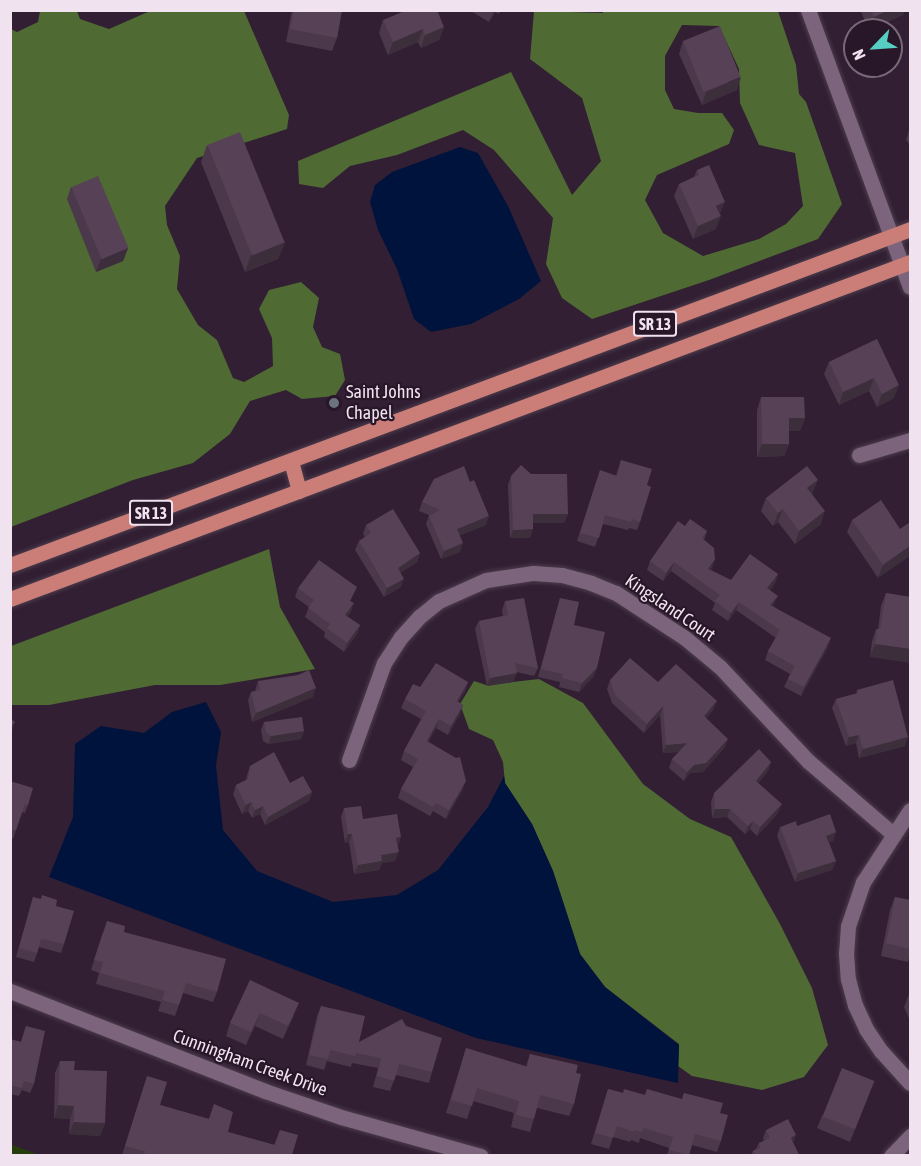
<!DOCTYPE html>
<style>
body{margin:0}
#map{position:relative;width:921px;height:1166px;overflow:hidden;background:#321f33;font-family:"Asap Condensed",sans-serif}
div>[style]{position:absolute}
.green>*{inset:0;background:#263d0a}
.forest>*{inset:0;background:#4f6a33}
.water>*{inset:0;background:#00133d}
.roads{filter:drop-shadow(0 0 2px #4d3d4d) drop-shadow(0 0 2px #4d3d4d)}
.minor>*{height:15px;margin:-7.5px;padding:0 7.5px;transform-origin:7.5px;border-radius:7.5px;background:#7c657c}
.major>*{height:15px;margin:-7.5px;padding:0 7.5px;transform-origin:7.5px;border-radius:7.5px;background:#cb7e78}
.wall>*{inset:0;background:#4b384a}
.shaded-wall>*{inset:0;background:#3d2e3c}
.building>*{inset:0;background:#574156;transform-origin:0 0}
.dots>*{width:16px;height:16px;translate:-50% -50%;box-sizing:border-box;border:3px solid #281629;border-radius:50%}
span{translate:-50% -50%;white-space:nowrap;text-align:center;line-height:1.15;-webkit-text-stroke:4.5px #281629;paint-order:stroke}
.shield-label span{padding:2px 4px;background:#281629;border:2px solid;border-radius:4px;-webkit-text-stroke-width:0}
.shield-label{font-size:16px;color:#f0e3ef;font-weight:700}
.poi-label{font-size:18px;color:#f0e3ef}
.left{translate:0 -50%;text-align:left}
.street-label{font-size:18px;color:#f0e3ef}
.frame{position:absolute;inset:0;border:12px solid #f0e3ef;pointer-events:none}
.north{position:absolute;left:843px;top:18px;width:60px;height:60px;box-sizing:border-box;background:#281629;border:2px solid #786878;border-radius:50%;rotate:245deg;font-size:16px;font-weight:700;line-height:24px;text-align:center;color:#f0e3ef}
.north::after{content:'';display:block;margin:auto;width:21px;height:27px;background:#56cec3;clip-path:polygon(50% 0,100% 100%,50% 72%,0 100%)}
</style>
<div id="map">
<div class="green">
<i style="clip-path:polygon(10px 1144px,23px 1149px,40px 1155px,11px 1155px)"></i>
</div>
<div class="forest">
<i style="clip-path:polygon(evenodd,603px 10px,778px 11px,796px 65px,799px 94px,806px 102px,842px 204px,818px 239px,709px 280px,592px 319px,562px 298px,546px 264px,553px 218px,494px 150px,463px 130px,397px 155px,350px 166px,323px 188px,299px 184px,298px 161px,511px 72px,572px 195px,601px 161px,582px 98px,530px 59px,534px 11px,603px 13px,603px 10px,682px 25px,719px 26px,739px 69px,740px 103px,759px 145px,795px 153px,803px 206px,786px 224px,759px 239px,703px 256px,663px 233px,645px 200px,657px 175px,729px 144px,734px 130px,722px 113px,698px 113px,674px 109px,665px 90px,665px 56px,682px 25px)"></i>
<i style="clip-path:polygon(40px 11px,77px 11px,80px 19px,109px 29px,150px 11px,244px 11px,289px 115px,287px 129px,197px 158px,165px 206px,167px 225px,180px 256px,177px 289px,198px 325px,217px 340px,233px 378px,244px 382px,273px 366px,272px 338px,259px 309px,269px 290px,301px 282px,319px 298px,313px 327px,322px 347px,340px 354px,345px 380px,335px 396px,302px 399px,286px 390px,250px 401px,230px 434px,193px 463px,133px 480px,11px 527px,11px 29px,17px 32px,38px 22px)"></i>
<i style="clip-path:polygon(269px 549px,280px 607px,315px 669px,220px 685px,155px 685px,49px 705px,11px 705px,11px 646px)"></i>
<i style="clip-path:polygon(539px 679px,583px 703px,643px 784px,690px 819px,731px 837px,780px 924px,812px 988px,828px 1045px,804px 1077px,762px 1090px,692px 1076px,678px 1066px,679px 1044px,605px 987px,580px 954px,553px 871px,532px 824px,505px 783px,503px 762px,493px 740px,469px 729px,460px 704px,474px 681px,486px 685px)"></i>
</div>
<div class="water">
<i style="clip-path:polygon(460px 147px,478px 153px,508px 206px,541px 281px,519px 299px,471px 324px,431px 332px,414px 319px,397px 269px,378px 230px,370px 202px,375px 185px,392px 172px)"></i>
<i style="clip-path:polygon(206px 702px,221px 732px,216px 766px,223px 830px,257px 871px,333px 902px,397px 895px,438px 870px,488px 807px,504px 776px,505px 783px,532px 824px,553px 871px,580px 954px,605px 987px,679px 1045px,678px 1083px,476px 1038px,49px 877px,73px 817px,75px 744px,101px 726px,144px 733px,172px 712px)"></i>
</div>
<div class="roads">
<div class="minor">
<i style="left:808px;top:10px;width:295px;rotate:69.8deg"></i>
<i style="left:859px;top:455px;width:53px;rotate:-16.4deg"></i>
<i style="left:349px;top:760px;width:103px;rotate:-70.2deg"></i>
<i style="left:384px;top:663px;width:31px;rotate:-57deg"></i>
<i style="left:401px;top:637px;width:27px;rotate:-48deg"></i>
<i style="left:419px;top:617px;width:26px;rotate:-39deg"></i>
<i style="left:439px;top:601px;width:51px;rotate:-24.1deg"></i>
<i style="left:486px;top:580px;width:48px;rotate:-8.5deg"></i>
<i style="left:533px;top:573px;width:29px;rotate:4deg"></i>
<i style="left:562px;top:575px;width:30px;rotate:15deg"></i>
<i style="left:591px;top:583px;width:27px;rotate:22deg"></i>
<i style="left:616px;top:593px;width:82px;rotate:33.1deg"></i>
<i style="left:685px;top:638px;width:45px;rotate:39.6deg"></i>
<i style="left:720px;top:667px;width:129px;rotate:46.9deg"></i>
<i style="left:808px;top:761px;width:113px;rotate:40.7deg"></i>
<i style="left:910px;top:810px;width:86px;rotate:123.1deg"></i>
<i style="left:863px;top:882px;width:46px;rotate:108.8deg"></i>
<i style="left:848px;top:926px;width:27px;rotate:94deg"></i>
<i style="left:846px;top:953px;width:26px;rotate:86deg"></i>
<i style="left:848px;top:979px;width:27px;rotate:75deg"></i>
<i style="left:855px;top:1005px;width:26px;rotate:65deg"></i>
<i style="left:866px;top:1029px;width:27px;rotate:56deg"></i>
<i style="left:881px;top:1051px;width:43px;rotate:47.8deg"></i>
<i style="left:10px;top:991px;width:274px;rotate:21.4deg"></i>
<i style="left:265px;top:1091px;width:80px;rotate:18.9deg"></i>
<i style="left:341px;top:1117px;width:145px;rotate:15.6deg"></i>
<i style="left:891px;top:1156px;width:28px;rotate:-46deg"></i>
</div>
<div class="major">
<i style="left:291px;top:461px;width:31px;rotate:75deg"></i>
<i style="left:10px;top:565px;width:961px;rotate:-20.47deg"></i>
<i style="left:10px;top:599px;width:961px;rotate:-20.53deg"></i>
</div>
</div>
<div class="wall">
<i style="clip-path:polygon(292px 10px,342px 10px,337px 38px,332px 51px,286px 42px)"></i>
<i style="clip-path:polygon(469px 10px,501px 10px,499px 14px,495px 12px,489px 22px)"></i>
<i style="clip-path:polygon(862px 10px,905px 10px,903px 15px,869px 30px,861px 12px)"></i>
<i style="clip-path:polygon(383px 20px,444px 27px,439px 40px,421px 48px,418px 42px,388px 55px,379px 33px)"></i>
<i style="clip-path:polygon(683px 41px,737px 90px,702px 105px,679px 54px)"></i>
<i style="clip-path:polygon(910px 127px,910px 145px,906px 140px)"></i>
<i style="clip-path:polygon(207px 145px,285px 242px,278px 259px,245px 272px,201px 162px)"></i>
<i style="clip-path:polygon(697px 170px,720px 215px,716px 229px,693px 239px,674px 196px,679px 184px,694px 177px)"></i>
<i style="clip-path:polygon(71px 187px,128px 248px,123px 261px,96px 272px,67px 199px)"></i>
<i style="clip-path:polygon(877px 339px,894px 398px,877px 407px,869px 391px,839px 405px,824px 374px,829px 362px)"></i>
<i style="clip-path:polygon(761px 397px,805px 418px,800px 431px,789px 431px,789px 444px,784px 456px,757px 457px,757px 410px)"></i>
<i style="clip-path:polygon(621px 460px,647px 485px,640px 522px,637px 530px,629px 528px,628px 530px,603px 524px,595px 547px,577px 541px,597px 479px,616px 475px)"></i>
<i style="clip-path:polygon(511px 476px,568px 514px,564px 523px,533px 523px,530px 538px,510px 538px,508px 485px)"></i>
<i style="clip-path:polygon(813px 492px,812px 493px,821px 524px,795px 544px,778px 522px,773px 526px,761px 511px,766px 498px)"></i>
<i style="clip-path:polygon(422px 502px,486px 525px,460px 535px,460px 552px,441px 559px,426px 524px,429px 515px,419px 511px)"></i>
<i style="clip-path:polygon(852px 520px,900px 529px,878px 578px,847px 532px)"></i>
<i style="clip-path:polygon(366px 525px,420px 553px,417px 562px,400px 573px,401px 587px,384px 597px,355px 550px,359px 541px,365px 537px,363px 534px)"></i>
<i style="clip-path:polygon(707px 531px,704px 540px,715px 559px,711px 570px,731px 580px,778px 574px,775px 583px,770px 590px,774px 604px,773px 606px,828px 647px,801px 696px,784px 687px,790px 674px,765px 660px,768px 651px,776px 638px,736px 610px,728px 621px,712px 610px,715px 603px,671px 571px,663px 581px,647px 570px,650px 561px)"></i>
<i style="clip-path:polygon(298px 588px,351px 601px,351px 612px,347px 616px,360px 625px,357px 634px,344px 652px,324px 637px,325px 632px,305px 617px,309px 607px,295px 597px)"></i>
<i style="clip-path:polygon(886px 593px,910px 597px,870px 657px,872px 641px,876px 629px,878px 629px,881px 606px)"></i>
<i style="clip-path:polygon(560px 598px,574px 625px,594px 676px,579px 692px,559px 687px,560px 682px,538px 677px)"></i>
<i style="clip-path:polygon(505px 601px,538px 668px,534px 676px,516px 672px,513px 682px,487px 686px,475px 629px,479px 621px,503px 616px,502px 610px)"></i>
<i style="clip-path:polygon(610px 680px,658px 682px,713px 710px,706px 718px,725px 747px,703px 772px,690px 773px,684px 781px,669px 768px,672px 759px,679px 752px,663px 753px,660px 715px,644px 733px,612px 703px,607px 689px)"></i>
<i style="clip-path:polygon(258px 681px,313px 697px,252px 722px,248px 700px,251px 692px,255px 691px)"></i>
<i style="clip-path:polygon(468px 682px,465px 691px,458px 702px,463px 705px,460px 714px,448px 735px,436px 728px,428px 742px,463px 789px,446px 819px,433px 811px,430px 816px,398px 798px,401px 789px,413px 767px,401px 760px,404px 751px,421px 719px,401px 708px,405px 699px,420px 687px)"></i>
<i style="clip-path:polygon(857px 690px,905px 746px,859px 758px,856px 743px,846px 746px,832px 708px,836px 699px,856px 694px)"></i>
<i style="clip-path:polygon(264px 722px,304px 731px,301px 739px,268px 744px,263px 741px,261px 730px)"></i>
<i style="clip-path:polygon(771px 762px,768px 771px,758px 783px,778px 813px,757px 836px,750px 829px,745px 834px,727px 817px,712px 818px,711px 802px,714px 793px)"></i>
<i style="clip-path:polygon(250px 766px,312px 792px,309px 801px,265px 825px,260px 814px,252px 818px,248px 811px,242px 814px,233px 794px,236px 785px,246px 780px,247px 775px)"></i>
<i style="clip-path:polygon(10px 781px,28px 805px,25px 813px,22px 812px,13px 839px,10px 838px)"></i>
<i style="clip-path:polygon(344px 808px,363px 819px,397px 846px,395px 861px,382px 863px,379px 870px,354px 874px,349px 842px,345px 843px,341px 817px)"></i>
<i style="clip-path:polygon(797px 826px,836px 832px,833px 841px,829px 842px,836px 861px,832px 870px,795px 882px,777px 836px,780px 827px)"></i>
<i style="clip-path:polygon(33px 897px,56px 906px,64px 944px,61px 953px,39px 947px,34px 962px,16px 957px)"></i>
<i style="clip-path:polygon(895px 897px,910px 900px,910px 954px,908px 962px,881px 956px,890px 910px)"></i>
<i style="clip-path:polygon(103px 932px,124px 932px,217px 992px,213px 1002px,183px 993px,175px 1016px,158px 1011px,161px 1002px,96px 984px,99px 973px,91px 970px)"></i>
<i style="clip-path:polygon(250px 980px,294px 1015px,283px 1039px,255px 1026px,246px 1045px,226px 1036px,230px 1023px)"></i>
<i style="clip-path:polygon(909px 994px,910px 994px,910px 1021px,904px 1007px)"></i>
<i style="clip-path:polygon(321px 1006px,359px 1042px,432px 1072px,429px 1083px,396px 1075px,390px 1091px,373px 1087px,378px 1068px,352px 1063px,351px 1067px,327px 1061px,324px 1070px,306px 1065px,317px 1016px)"></i>
<i style="clip-path:polygon(26px 1026px,34px 1084px,30px 1093px,22px 1090px,19px 1096px,10px 1094px,10px 1039px,21px 1042px)"></i>
<i style="clip-path:polygon(466px 1048px,526px 1066px,530px 1054px,576px 1073px,574px 1104px,569px 1116px,537px 1108px,530px 1132px,511px 1127px,514px 1113px,473px 1101px,467px 1119px,446px 1113px)"></i>
<i style="clip-path:polygon(60px 1061px,74px 1070px,105px 1123px,100px 1136px,69px 1134px,70px 1119px,54px 1118px,55px 1073px)"></i>
<i style="clip-path:polygon(144px 1086px,160px 1105px,209px 1119px,214px 1104px,228px 1132px,274px 1145px,280px 1130px,292px 1155px,122px 1155px)"></i>
<i style="clip-path:polygon(608px 1089px,623px 1093px,682px 1099px,684px 1093px,720px 1113px,721px 1141px,717px 1152px,692px 1145px,689px 1155px,667px 1155px,669px 1148px,640px 1138px,639px 1143px,631px 1140px,630px 1142px,613px 1137px,609px 1149px,591px 1144px)"></i>
<i style="clip-path:polygon(869px 1094px,850px 1142px,817px 1128px,822px 1116px)"></i>
<i style="clip-path:polygon(766px 1130px,793px 1143px,799px 1155px,751px 1155px,753px 1151px,756px 1149px,759px 1143px,764px 1141px,763px 1138px)"></i>
</div>
<div class="shaded-wall">
<i style="clip-path:polygon(494px 10px,495px 10px,489px 22px)"></i>
<i style="clip-path:polygon(889px 10px,905px 10px,903px 15px,869px 30px,874px 17px)"></i>
<i style="clip-path:polygon(444px 27px,439px 40px,421px 48px,425px 35px)"></i>
<i style="clip-path:polygon(423px 29px,418px 42px,388px 55px,393px 42px)"></i>
<i style="clip-path:polygon(741px 77px,737px 90px,702px 105px,706px 92px)"></i>
<i style="clip-path:polygon(725px 202px,720px 214px,716px 206px)"></i>
<i style="clip-path:polygon(721px 216px,716px 229px,693px 239px,698px 226px)"></i>
<i style="clip-path:polygon(285px 242px,278px 259px,245px 272px,251px 255px)"></i>
<i style="clip-path:polygon(128px 248px,123px 261px,96px 272px,101px 259px)"></i>
<i style="clip-path:polygon(874px 378px,869px 391px,839px 405px,843px 392px)"></i>
<i style="clip-path:polygon(899px 385px,894px 398px,877px 407px,882px 394px)"></i>
<i style="clip-path:polygon(789px 418px,805px 418px,800px 431px,784px 431px)"></i>
<i style="clip-path:polygon(762px 444px,789px 444px,784px 456px,757px 457px)"></i>
<i style="clip-path:polygon(818px 480px,813px 492px,802px 500px,807px 488px)"></i>
<i style="clip-path:polygon(783px 509px,778px 522px,773px 526px,778px 513px)"></i>
<i style="clip-path:polygon(825px 511px,821px 524px,795px 544px,799px 531px)"></i>
<i style="clip-path:polygon(533px 514px,568px 514px,564px 523px,530px 523px)"></i>
<i style="clip-path:polygon(489px 516px,486px 525px,454px 538px,457px 529px)"></i>
<i style="clip-path:polygon(533px 529px,530px 538px,510px 538px,513px 530px)"></i>
<i style="clip-path:polygon(463px 543px,460px 552px,441px 559px,444px 551px)"></i>
<i style="clip-path:polygon(910px 546px,910px 556px,878px 578px,883px 565px)"></i>
<i style="clip-path:polygon(420px 553px,417px 562px,394px 577px,398px 568px)"></i>
<i style="clip-path:polygon(715px 559px,712px 568px,705px 577px,708px 569px)"></i>
<i style="clip-path:polygon(674px 562px,671px 571px,663px 581px,666px 573px)"></i>
<i style="clip-path:polygon(778px 574px,775px 583px,764px 597px,767px 588px)"></i>
<i style="clip-path:polygon(404px 579px,401px 587px,384px 597px,387px 588px)"></i>
<i style="clip-path:polygon(778px 596px,774px 604px,767px 614px,770px 605px)"></i>
<i style="clip-path:polygon(739px 602px,736px 610px,728px 621px,731px 613px)"></i>
<i style="clip-path:polygon(354px 603px,351px 612px,342px 623px,345px 615px)"></i>
<i style="clip-path:polygon(360px 625px,357px 634px,344px 652px,347px 643px)"></i>
<i style="clip-path:polygon(831px 638px,828px 647px,801px 696px,804px 687px)"></i>
<i style="clip-path:polygon(875px 644px,910px 649px,910px 663px,870px 657px)"></i>
<i style="clip-path:polygon(597px 668px,594px 676px,579px 692px,582px 683px)"></i>
<i style="clip-path:polygon(517px 673px,513px 682px,487px 686px,490px 678px)"></i>
<i style="clip-path:polygon(468px 682px,465px 691px,454px 710px,457px 701px)"></i>
<i style="clip-path:polygon(316px 688px,313px 697px,252px 722px,256px 713px)"></i>
<i style="clip-path:polygon(717px 701px,713px 710px,700px 724px,704px 716px)"></i>
<i style="clip-path:polygon(463px 705px,460px 714px,448px 735px,451px 726px)"></i>
<i style="clip-path:polygon(663px 706px,660px 715px,644px 733px,647px 724px)"></i>
<i style="clip-path:polygon(439px 719px,436px 728px,424px 750px,427px 741px)"></i>
<i style="clip-path:polygon(15px 722px,12px 731px,10px 733px,10px 728px)"></i>
<i style="clip-path:polygon(304px 731px,301px 739px,268px 744px,271px 736px)"></i>
<i style="clip-path:polygon(859px 735px,856px 743px,846px 746px,849px 737px)"></i>
<i style="clip-path:polygon(908px 737px,905px 746px,859px 758px,863px 749px)"></i>
<i style="clip-path:polygon(728px 739px,725px 747px,703px 772px,690px 773px,684px 781px,687px 772px,694px 765px)"></i>
<i style="clip-path:polygon(687px 743px,684px 752px,663px 753px,666px 745px)"></i>
<i style="clip-path:polygon(771px 762px,768px 771px,753px 790px,756px 781px)"></i>
<i style="clip-path:polygon(466px 781px,463px 789px,446px 819px,449px 810px)"></i>
<i style="clip-path:polygon(312px 792px,309px 801px,265px 825px,268px 817px)"></i>
<i style="clip-path:polygon(251px 802px,248px 811px,242px 814px,246px 805px)"></i>
<i style="clip-path:polygon(782px 804px,778px 813px,757px 836px,760px 827px)"></i>
<i style="clip-path:polygon(263px 806px,260px 814px,252px 818px,255px 810px)"></i>
<i style="clip-path:polygon(715px 809px,730px 809px,727px 817px,712px 818px)"></i>
<i style="clip-path:polygon(753px 821px,750px 829px,745px 834px,748px 826px)"></i>
<i style="clip-path:polygon(836px 832px,833px 841px,823px 844px,826px 836px)"></i>
<i style="clip-path:polygon(348px 834px,352px 834px,349px 842px,345px 843px)"></i>
<i style="clip-path:polygon(401px 837px,398px 846px,396px 838px)"></i>
<i style="clip-path:polygon(399px 852px,395px 861px,382px 863px,379px 870px,354px 874px,358px 865px,381px 855px)"></i>
<i style="clip-path:polygon(836px 861px,832px 870px,795px 882px,798px 873px)"></i>
<i style="clip-path:polygon(299px 1003px,294px 1015px,283px 1039px,288px 1026px)"></i>
<i style="clip-path:polygon(260px 1013px,255px 1026px,246px 1045px,251px 1032px)"></i>
<i style="clip-path:polygon(58px 1105px,74px 1106px,70px 1119px,54px 1118px)"></i>
<i style="clip-path:polygon(74px 1122px,105px 1123px,100px 1136px,69px 1134px)"></i>
<i style="clip-path:polygon(796px 1135px,793px 1144px,791px 1138px)"></i>
</div>
<div class="building">
<i style="clip-path:polygon(294px 10px,342px 10px,337px 38px,290px 29px)"></i>
<i style="clip-path:polygon(407px 10px,437px 10px,444px 27px,425px 35px,423px 29px,393px 42px,383px 20px)"></i>
<i style="clip-path:polygon(871px 10px,889px 10px,874px 17px)"></i>
<i style="left:720px;top:26px;width:55px;height:40px;rotate:68deg"></i>
<i style="left:240px;top:132px;width:119px;height:35px;rotate:68deg"></i>
<i style="clip-path:polygon(709px 165px,725px 202px,716px 206px,721px 216px,698px 226px,679px 184px,699px 175px,697px 170px)"></i>
<i style="left:98px;top:176px;width:78px;height:29px;rotate:67deg"></i>
<i style="clip-path:polygon(877px 339px,899px 385px,882px 394px,874px 378px,843px 392px,829px 362px)"></i>
<i style="clip-path:polygon(761px 397px,804px 397px,805px 418px,789px 418px,789px 444px,762px 444px)"></i>
<i style="clip-path:polygon(621px 460px,652px 469px,647px 485px,651px 487px,640px 522px,632px 519px,631px 522px,605px 515px,599px 538px,580px 533px,600px 470px,617px 476px)"></i>
<i style="clip-path:polygon(521px 465px,531px 474px,567px 474px,568px 514px,533px 514px,533px 529px,513px 530px,511px 476px)"></i>
<i style="clip-path:polygon(464px 466px,470px 482px,474px 480px,489px 516px,457px 529px,463px 543px,444px 551px,429px 516px,440px 510px,422px 502px,434px 479px)"></i>
<i style="clip-path:polygon(807px 466px,818px 480px,807px 488px,825px 511px,799px 531px,783px 509px,778px 513px,766px 498px)"></i>
<i style="clip-path:polygon(881px 500px,900px 529px,910px 522px,910px 546px,883px 565px,852px 520px)"></i>
<i style="clip-path:polygon(393px 509px,420px 553px,398px 568px,404px 579px,387px 588px,359px 541px,371px 533px,366px 525px)"></i>
<i style="clip-path:polygon(690px 519px,707px 531px,702px 538px,714px 548px,715px 559px,708px 569px,731px 580px,750px 554px,778px 574px,767px 588px,778px 596px,770px 605px,831px 638px,804px 687px,788px 679px,795px 666px,768px 651px,780px 630px,739px 602px,731px 613px,715px 601px,720px 595px,674px 562px,666px 573px,650px 561px,678px 521px,685px 526px)"></i>
<i style="clip-path:polygon(319px 560px,357px 587px,350px 601px,354px 603px,345px 615px,360px 625px,347px 643px,327px 628px,330px 624px,308px 608px,314px 600px,298px 588px)"></i>
<i style="clip-path:polygon(886px 593px,910px 597px,910px 649px,875px 644px,877px 629px,880px 629px)"></i>
<i style="clip-path:polygon(524px 598px,538px 668px,515px 663px,517px 673px,490px 678px,479px 621px,508px 615px,505px 601px)"></i>
<i style="clip-path:polygon(560px 598px,579px 602px,574px 625px,605px 632px,597px 668px,582px 683px,562px 678px,563px 674px,541px 669px)"></i>
<i style="clip-path:polygon(630px 658px,658px 682px,676px 664px,717px 701px,704px 716px,728px 739px,706px 763px,694px 765px,687px 772px,672px 759px,687px 743px,666px 745px,663px 706px,647px 724px,615px 695px,610px 680px)"></i>
<i style="clip-path:polygon(436px 663px,468px 682px,457px 701px,463px 705px,451px 726px,439px 719px,427px 741px,456px 758px,460px 757px,466px 781px,449px 810px,436px 803px,433px 807px,401px 789px,418px 759px,404px 751px,426px 711px,405px 699px,413px 684px,420px 687px)"></i>
<i style="clip-path:polygon(309px 670px,316px 688px,256px 713px,251px 692px,260px 690px,258px 681px,298px 675px)"></i>
<i style="clip-path:polygon(893px 680px,908px 737px,863px 749px,859px 735px,849px 737px,836px 699px,858px 693px,857px 690px)"></i>
<i style="clip-path:polygon(302px 717px,304px 731px,271px 736px,266px 732px,264px 722px)"></i>
<i style="clip-path:polygon(10px 718px,15px 722px,10px 728px)"></i>
<i style="clip-path:polygon(759px 749px,771px 762px,756px 781px,782px 804px,760px 827px,753px 821px,748px 826px,730px 809px,715px 809px,714px 793px)"></i>
<i style="clip-path:polygon(274px 752px,290px 783px,303px 776px,312px 792px,268px 817px,263px 806px,255px 810px,251px 802px,246px 805px,236px 785px,248px 779px,250px 766px)"></i>
<i style="clip-path:polygon(10px 781px,33px 788px,28px 805px,25px 804px,16px 830px,10px 829px)"></i>
<i style="clip-path:polygon(361px 806px,363px 819px,397px 814px,401px 837px,396px 838px,399px 852px,381px 855px,382px 861px,358px 865px,352px 834px,348px 834px,344px 808px)"></i>
<i style="clip-path:polygon(830px 814px,836px 832px,826px 836px,836px 861px,798px 873px,780px 827px,796px 821px,797px 826px)"></i>
<i style="clip-path:polygon(42px 895px,57px 900px,56px 906px,74px 911px,64px 944px,41px 939px,37px 953px,19px 948px,33px 897px,41px 899px)"></i>
<i style="clip-path:polygon(895px 897px,910px 900px,910px 949px,886px 943px)"></i>
<i style="clip-path:polygon(107px 921px,125px 926px,124px 932px,226px 959px,217px 992px,186px 983px,179px 1005px,162px 1000px,165px 991px,100px 973px,103px 962px,94px 960px)"></i>
<i style="clip-path:polygon(250px 980px,299px 1003px,288px 1026px,260px 1013px,251px 1032px,230px 1023px)"></i>
<i style="clip-path:polygon(321px 1006px,365px 1016px,359px 1042px,402px 1019px,406px 1026px,442px 1038px,432px 1072px,399px 1064px,394px 1081px,377px 1076px,381px 1058px,356px 1053px,355px 1056px,330px 1050px,328px 1059px,309px 1055px)"></i>
<i style="clip-path:polygon(26px 1026px,45px 1031px,34px 1084px,24px 1081px,22px 1088px,10px 1085px,10px 1039px,21px 1042px)"></i>
<i style="clip-path:polygon(466px 1048px,527px 1067px,530px 1054px,578px 1065px,576px 1073px,581px 1074px,574px 1104px,540px 1095px,534px 1119px,516px 1115px,519px 1101px,477px 1088px,472px 1106px,451px 1100px)"></i>
<i style="clip-path:polygon(60px 1061px,75px 1061px,74px 1070px,107px 1071px,105px 1123px,74px 1122px,74px 1106px,58px 1105px)"></i>
<i style="left:842px;top:1068px;width:35px;height:52px;rotate:22deg"></i>
<i style="clip-path:polygon(147px 1076px,167px 1082px,160px 1105px,209px 1119px,214px 1104px,233px 1112px,228px 1132px,275px 1145px,280px 1130px,298px 1135px,292px 1155px,233px 1155px,232px 1153px,231px 1155px,144px 1155px,145px 1151px,125px 1146px)"></i>
<i style="clip-path:polygon(608px 1089px,623px 1093px,624px 1089px,645px 1095px,647px 1089px,682px 1099px,684px 1093px,723px 1103px,720px 1113px,728px 1115px,721px 1141px,695px 1134px,689px 1155px,669px 1150px,673px 1137px,644px 1128px,642px 1132px,635px 1130px,634px 1132px,617px 1126px,613px 1138px,595px 1133px)"></i>
<i style="clip-path:polygon(788px 1119px,796px 1135px,791px 1138px,799px 1155px,755px 1155px,753px 1151px,760px 1148px,759px 1143px,770px 1138px,766px 1130px)"></i>
</div>
<div class="dots">
<i style="left:334px;top:403px;background:#6b7280"></i>
</div>
<div class="shield-label">
<span style="left:655px;top:324px">SR 13</span>
<span style="left:151px;top:513px">SR 13</span>
</div>
<div class="poi-label">
<span class="left" style="left:346px;top:403px">Saint Johns<br>Chapel</span>
</div>
<div class="street-label">
<span style="left:670px;top:608px;rotate:34deg">Kingsland Court</span>
<span style="left:250px;top:1063px;rotate:20deg">Cunningham Creek Drive</span>
</div>
<div class="frame"></div>
<div class="north">N</div>
</div>
